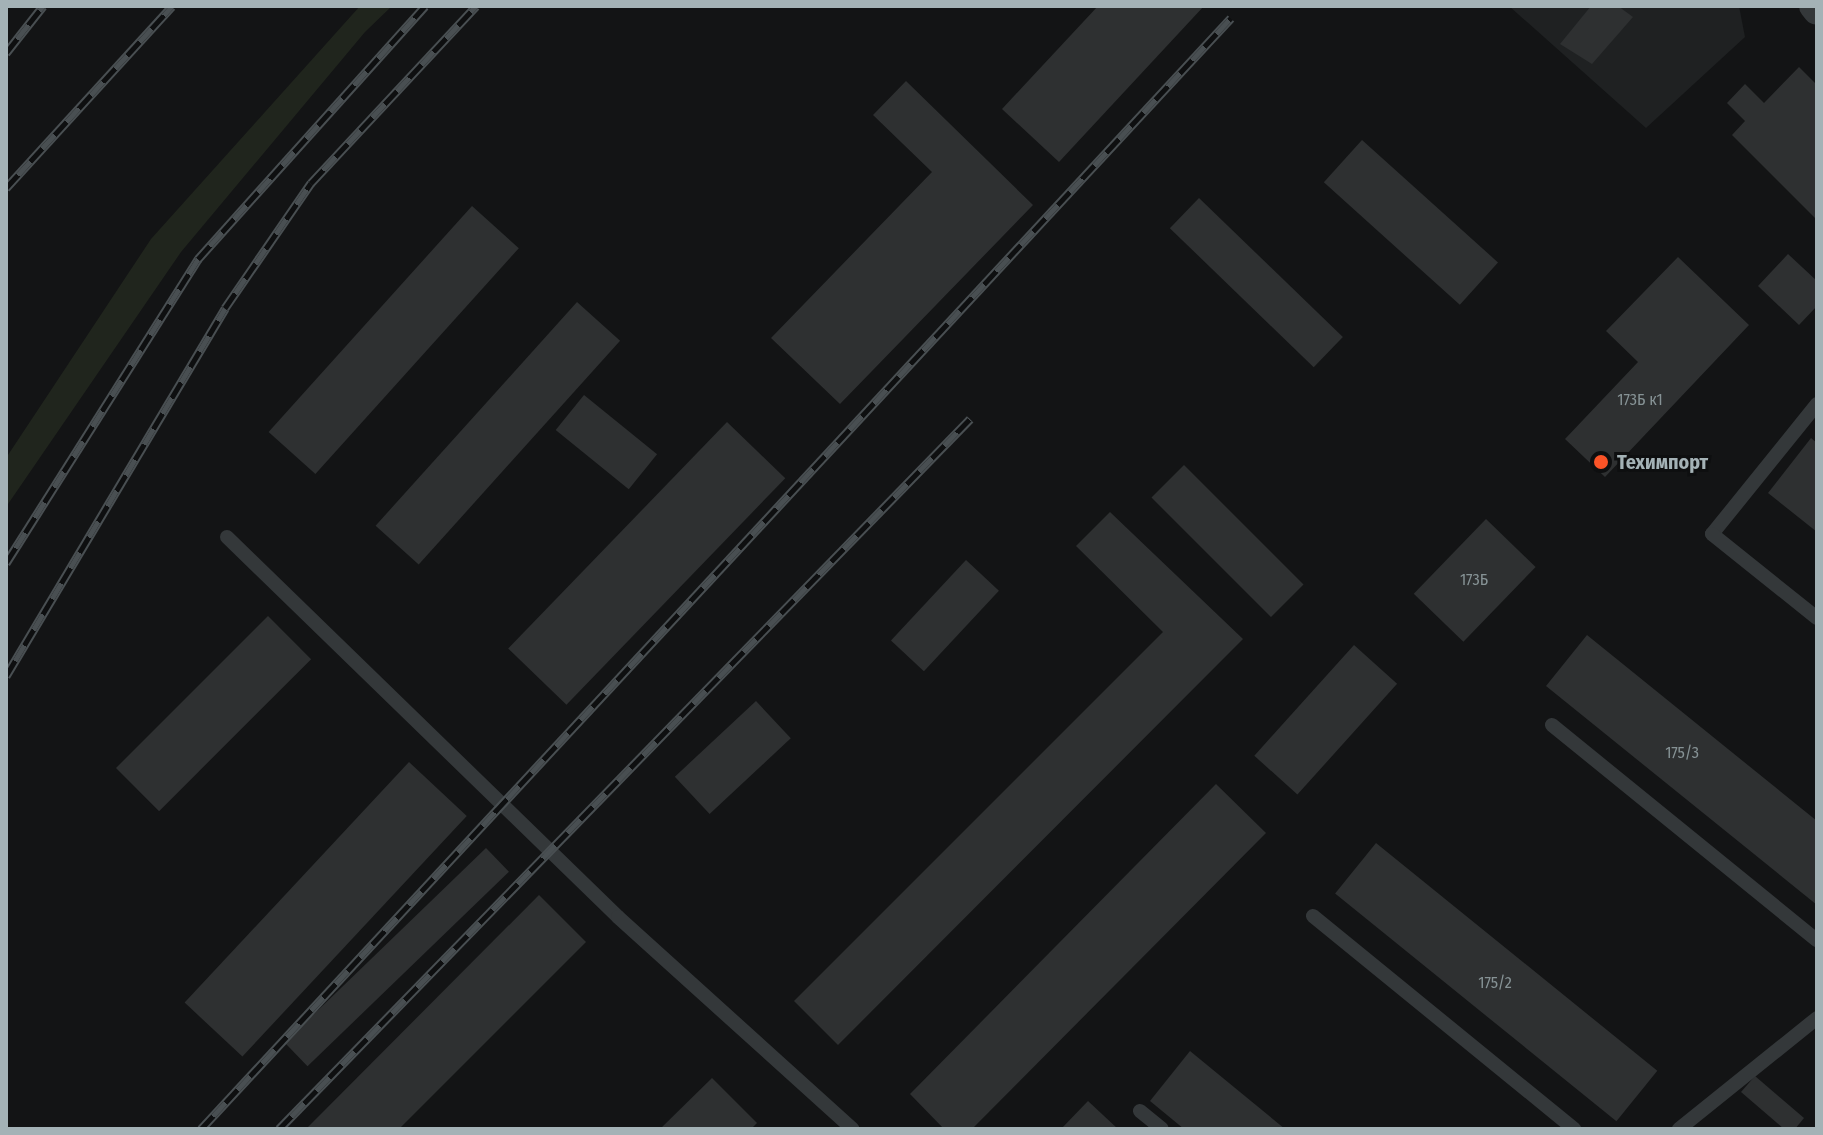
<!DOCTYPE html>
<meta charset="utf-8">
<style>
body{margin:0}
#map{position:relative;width:1823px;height:1135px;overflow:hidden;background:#131415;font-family:"Fira Sans Condensed",sans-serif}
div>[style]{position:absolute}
.built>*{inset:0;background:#1f2122}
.green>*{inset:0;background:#20251d}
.building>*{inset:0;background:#2e3031;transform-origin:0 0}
.service>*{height:14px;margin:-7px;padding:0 7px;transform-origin:7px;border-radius:7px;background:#34383a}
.minor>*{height:28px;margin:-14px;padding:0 14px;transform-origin:14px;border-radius:14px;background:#34383a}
.rail>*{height:9px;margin-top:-4.5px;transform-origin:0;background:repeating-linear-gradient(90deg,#0e0f10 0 18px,#494f52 0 36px);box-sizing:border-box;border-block:2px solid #494f52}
.dots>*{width:22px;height:22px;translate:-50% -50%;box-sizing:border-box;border:4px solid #0e0f10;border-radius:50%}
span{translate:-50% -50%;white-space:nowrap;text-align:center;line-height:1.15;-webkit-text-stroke:6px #0e0f10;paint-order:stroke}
.number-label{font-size:16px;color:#869295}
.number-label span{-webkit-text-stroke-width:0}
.poi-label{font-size:20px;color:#a4b2b6;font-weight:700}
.left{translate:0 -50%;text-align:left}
.frame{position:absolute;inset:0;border:8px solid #a4b2b6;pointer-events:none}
</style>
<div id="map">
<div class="built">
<i style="clip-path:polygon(1509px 6px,1739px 6px,1745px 37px,1646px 128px)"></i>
</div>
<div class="green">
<i style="clip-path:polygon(360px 6px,392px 6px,365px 32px,181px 252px,6px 507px,6px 458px,151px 239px)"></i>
</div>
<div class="building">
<i style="clip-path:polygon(1098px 6px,1204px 6px,1059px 162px,1002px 109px)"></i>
<i style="clip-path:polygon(1591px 6px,1618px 6px,1633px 17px,1592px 64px,1560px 44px)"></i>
<i style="clip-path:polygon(1799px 67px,1817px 85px,1817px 220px,1732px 135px,1745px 121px,1727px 103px,1745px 84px,1764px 103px)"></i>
<i style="clip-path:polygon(906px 81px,1033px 205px,840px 404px,771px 338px,932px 172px,873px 115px)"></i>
<i style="left:1362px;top:140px;width:183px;height:57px;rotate:42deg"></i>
<i style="left:1199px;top:198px;width:200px;height:42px;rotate:44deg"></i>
<i style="left:472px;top:206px;width:63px;height:304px;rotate:42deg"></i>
<i style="clip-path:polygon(1788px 254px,1817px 281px,1817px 306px,1799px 325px,1758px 286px)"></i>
<i style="clip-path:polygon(1678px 257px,1749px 325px,1605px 477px,1565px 439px,1638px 362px,1606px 331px)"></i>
<i style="left:577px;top:302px;width:58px;height:301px;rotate:42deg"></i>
<i style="left:584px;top:395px;width:94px;height:45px;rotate:39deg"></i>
<i style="left:727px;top:422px;width:81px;height:315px;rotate:44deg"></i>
<i style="clip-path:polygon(1811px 438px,1817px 443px,1817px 532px,1768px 493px)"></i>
<i style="left:1184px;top:465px;width:169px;height:46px;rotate:45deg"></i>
<i style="clip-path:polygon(1110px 512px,1243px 639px,838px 1045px,794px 1001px,1163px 632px,1076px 546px)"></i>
<i style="left:1486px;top:519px;width:69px;height:104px;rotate:44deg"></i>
<i style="left:966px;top:560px;width:45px;height:110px;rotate:43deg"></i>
<i style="left:268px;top:616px;width:61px;height:215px;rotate:45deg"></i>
<i style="clip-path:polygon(1587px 635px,1817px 821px,1817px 905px,1546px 686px)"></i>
<i style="left:1354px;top:645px;width:58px;height:149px;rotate:42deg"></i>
<i style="left:756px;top:701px;width:51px;height:111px;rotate:47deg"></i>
<i style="left:409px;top:762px;width:79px;height:329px;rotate:43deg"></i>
<i style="clip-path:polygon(1216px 784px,1266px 833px,972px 1129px,944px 1129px,910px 1094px)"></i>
<i style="left:1376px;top:843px;width:362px;height:65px;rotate:39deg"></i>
<i style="left:486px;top:848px;width:33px;height:280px;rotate:46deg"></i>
<i style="clip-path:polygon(539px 895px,586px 942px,399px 1129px,306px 1129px)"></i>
<i style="clip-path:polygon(1190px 1051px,1285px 1129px,1184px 1129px,1150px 1101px)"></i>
<i style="clip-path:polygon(1755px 1076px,1804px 1118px,1795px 1129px,1784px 1129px,1741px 1092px)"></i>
<i style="clip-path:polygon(712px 1078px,757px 1123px,751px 1129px,660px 1129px)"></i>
<i style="clip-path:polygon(1088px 1101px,1118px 1129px,1061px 1129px)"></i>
</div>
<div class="service">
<i style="left:1817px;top:404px;width:167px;rotate:128.9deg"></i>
<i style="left:1712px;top:534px;width:134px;rotate:38.7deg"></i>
<i style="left:227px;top:537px;width:545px;rotate:44.18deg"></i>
<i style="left:618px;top:917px;width:316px;rotate:42.1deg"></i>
<i style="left:1552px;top:725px;width:341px;rotate:39.1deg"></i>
<i style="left:1313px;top:916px;width:337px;rotate:39.2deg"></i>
<i style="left:1140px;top:1111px;width:28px;rotate:39deg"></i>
<i style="left:1679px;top:1129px;width:177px;rotate:-38.8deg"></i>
</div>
<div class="minor">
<i style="left:1813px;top:6px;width:6px;rotate:51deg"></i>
</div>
<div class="rail">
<i style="left:6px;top:53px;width:60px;rotate:-51.8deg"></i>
<i style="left:6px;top:188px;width:246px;rotate:-47.6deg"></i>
<i style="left:6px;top:563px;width:360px;rotate:-57.7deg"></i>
<i style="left:198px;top:259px;width:340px;rotate:-48.1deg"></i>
<i style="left:6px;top:676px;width:428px;rotate:-59.2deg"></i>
<i style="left:225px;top:308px;width:152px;rotate:-55.5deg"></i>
<i style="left:311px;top:183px;width:242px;rotate:-47deg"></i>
<i style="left:201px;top:1129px;width:1515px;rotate:-47.17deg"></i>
<i style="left:279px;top:1129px;width:991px;rotate:-45.78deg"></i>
</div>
<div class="dots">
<i style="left:1601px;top:462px;background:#fa5327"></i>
</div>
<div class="number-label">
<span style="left:1640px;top:400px">173Б к1</span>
<span style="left:1474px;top:580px">173Б</span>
<span style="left:1682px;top:753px">175/3</span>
<span style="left:1495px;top:983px">175/2</span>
</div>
<div class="poi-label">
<span class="left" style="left:1617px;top:462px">Техимпорт</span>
</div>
<div class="frame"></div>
</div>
